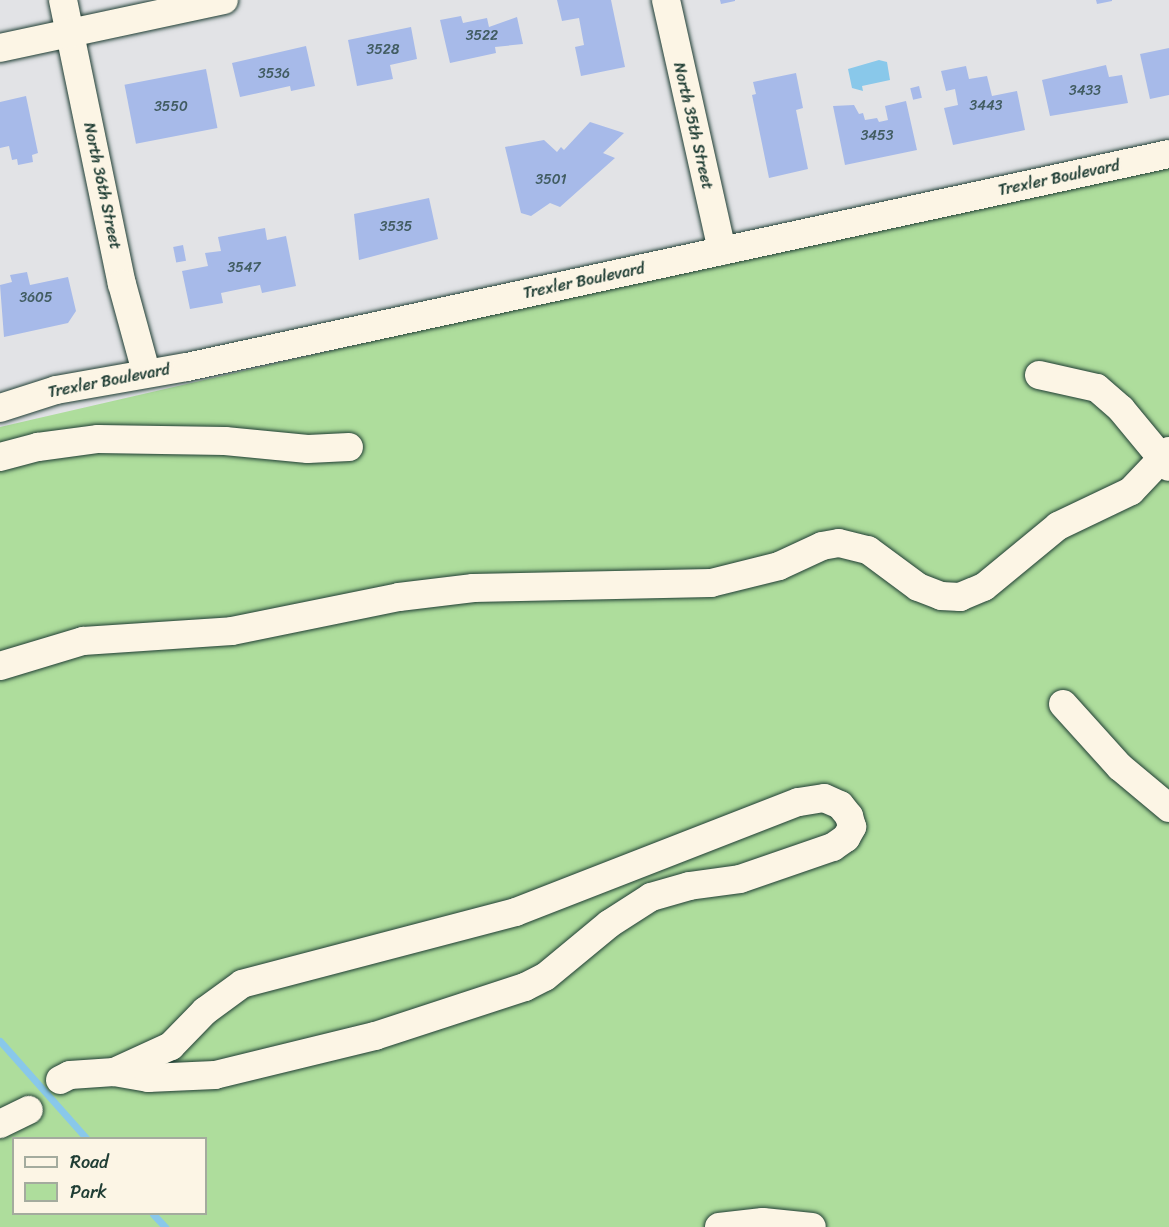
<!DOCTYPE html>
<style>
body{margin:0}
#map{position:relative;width:1169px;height:1227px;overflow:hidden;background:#e2e3e6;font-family:Sriracha,sans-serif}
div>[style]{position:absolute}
.green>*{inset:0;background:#aedd9c}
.water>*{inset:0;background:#89c8ea}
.stream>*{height:7px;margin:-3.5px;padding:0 3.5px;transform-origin:3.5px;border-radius:3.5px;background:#89c8ea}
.building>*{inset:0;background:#a7bae9;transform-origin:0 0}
.roads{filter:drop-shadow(0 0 2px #1f3d34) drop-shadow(0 0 2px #1f3d34)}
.minor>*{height:28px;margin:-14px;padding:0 14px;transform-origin:14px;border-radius:14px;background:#fcf5e5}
span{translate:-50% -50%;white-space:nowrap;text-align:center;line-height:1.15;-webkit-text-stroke:4.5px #fcf5e5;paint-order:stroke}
.number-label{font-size:14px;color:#415c61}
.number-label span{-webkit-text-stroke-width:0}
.street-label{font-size:16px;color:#1f3d34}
.legend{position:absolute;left:12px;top:1137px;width:195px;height:78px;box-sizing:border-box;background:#fcf5e5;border:2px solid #a4ab9e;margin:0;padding:8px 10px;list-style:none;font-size:18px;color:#1f3d34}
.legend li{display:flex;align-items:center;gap:12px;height:30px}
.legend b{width:30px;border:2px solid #a4ab9e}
</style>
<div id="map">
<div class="green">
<i style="clip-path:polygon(evenodd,1169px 163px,1169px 1227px,0 1227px,0 427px,906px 218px,1169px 163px,14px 1138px,206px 1138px,206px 1214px,14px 1214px,14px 1138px)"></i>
</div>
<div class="water">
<i style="clip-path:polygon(879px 60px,887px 62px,890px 80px,862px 86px,863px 91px,852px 88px,848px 69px)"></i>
</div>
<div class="stream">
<i style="left:0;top:1041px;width:130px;rotate:48.4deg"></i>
<i style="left:153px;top:1214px;width:18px;rotate:47deg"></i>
</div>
<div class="building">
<i style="clip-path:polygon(557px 0,611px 0,625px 67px,581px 76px,575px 47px,584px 45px,579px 18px,562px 21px)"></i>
<i style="clip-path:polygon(720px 0,735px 0,735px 1px,721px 4px)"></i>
<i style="clip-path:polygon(1096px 0,1112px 0,1112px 1px,1097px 4px)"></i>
<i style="clip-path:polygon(461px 16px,463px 23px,487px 18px,489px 27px,517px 17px,523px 44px,495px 47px,496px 53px,450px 63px,440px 20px)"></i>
<i style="clip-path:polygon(411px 27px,417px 59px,390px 65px,393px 79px,357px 86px,348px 40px)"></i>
<i style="clip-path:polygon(306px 46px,315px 86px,291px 91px,290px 86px,240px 97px,232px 63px)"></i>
<i style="clip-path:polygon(1169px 48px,1169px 95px,1150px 99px,1140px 54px)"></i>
<i style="clip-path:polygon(1106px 65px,1109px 77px,1122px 75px,1128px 103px,1050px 116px,1042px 80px)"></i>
<i style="clip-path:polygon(966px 66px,969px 79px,987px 76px,992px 96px,1017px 91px,1025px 130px,953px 145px,944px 108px,958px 105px,955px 89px,946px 91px,941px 71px)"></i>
<i style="left:206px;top:69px;width:60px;height:83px;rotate:79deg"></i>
<i style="clip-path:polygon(796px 73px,803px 108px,796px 110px,808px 169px,769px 178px,752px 95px,756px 94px,753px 82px)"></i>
<i style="left:919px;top:86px;width:12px;height:9px;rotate:76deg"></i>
<i style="clip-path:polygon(26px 96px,38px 153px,32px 155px,33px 162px,18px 165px,17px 159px,12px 160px,9px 146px,0 148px,0 102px)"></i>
<i style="clip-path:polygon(906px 101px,917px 150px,845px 165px,833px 106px,854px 105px,859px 114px,863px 113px,865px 120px,877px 118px,879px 122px,888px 120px,885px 106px)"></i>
<i style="clip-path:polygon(590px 122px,624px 133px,603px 153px,615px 158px,560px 207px,550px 203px,531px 216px,521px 213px,505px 147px,544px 140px,557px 152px,561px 147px,564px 150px)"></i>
<i style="clip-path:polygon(429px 198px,438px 239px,359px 260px,354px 214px)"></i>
<i style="clip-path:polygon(265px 228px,267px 240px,286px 236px,296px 286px,262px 293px,260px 285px,221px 293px,223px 303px,190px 309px,182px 271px,208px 266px,205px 253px,221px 251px,218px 237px)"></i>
<i style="left:183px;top:245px;width:16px;height:10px;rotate:79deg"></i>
<i style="clip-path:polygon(27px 272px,30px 285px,68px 277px,76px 311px,68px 323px,4px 337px,0 285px,12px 282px,10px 275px)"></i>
</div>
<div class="roads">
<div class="minor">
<i style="left:63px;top:0;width:290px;rotate:78.3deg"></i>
<i style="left:122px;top:284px;width:91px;rotate:74.7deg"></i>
<i style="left:666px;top:0;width:257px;rotate:77.4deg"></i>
<i style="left:0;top:48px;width:229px;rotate:-12.1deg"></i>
<i style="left:1039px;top:375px;width:59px;rotate:12.6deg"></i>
<i style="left:1097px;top:388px;width:32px;rotate:41deg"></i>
<i style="left:1121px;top:409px;width:75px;rotate:50.4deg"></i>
<i style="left:0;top:408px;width:59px;rotate:-17.8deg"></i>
<i style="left:56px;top:390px;width:133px;rotate:-10deg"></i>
<i style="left:187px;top:367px;width:1005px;rotate:-12.24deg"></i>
<i style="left:0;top:457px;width:39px;rotate:-15deg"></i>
<i style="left:38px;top:447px;width:61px;rotate:-7.6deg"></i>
<i style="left:98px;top:439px;width:127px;rotate:0.9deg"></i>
<i style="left:225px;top:441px;width:83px;rotate:5.5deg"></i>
<i style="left:308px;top:449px;width:41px;rotate:-2.8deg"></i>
<i style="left:0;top:666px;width:87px;rotate:-16.8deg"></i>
<i style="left:83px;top:641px;width:149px;rotate:-3.8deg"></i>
<i style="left:232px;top:631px;width:170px;rotate:-11.5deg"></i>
<i style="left:399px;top:597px;width:75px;rotate:-6.9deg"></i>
<i style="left:473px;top:588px;width:238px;rotate:-1.2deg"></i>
<i style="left:711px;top:583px;width:70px;rotate:-14deg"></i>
<i style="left:779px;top:566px;width:47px;rotate:-24.9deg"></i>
<i style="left:822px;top:546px;width:17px;rotate:-10deg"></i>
<i style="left:839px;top:543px;width:30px;rotate:14deg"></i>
<i style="left:868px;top:550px;width:62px;rotate:36.5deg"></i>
<i style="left:918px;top:587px;width:25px;rotate:21deg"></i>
<i style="left:941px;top:596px;width:19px;rotate:3deg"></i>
<i style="left:960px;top:597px;width:26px;rotate:-23deg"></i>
<i style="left:984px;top:587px;width:96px;rotate:-39.5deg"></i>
<i style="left:1058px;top:526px;width:81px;rotate:-25.6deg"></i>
<i style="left:1131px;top:491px;width:55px;rotate:-46.5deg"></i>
<i style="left:1063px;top:704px;width:85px;rotate:47.9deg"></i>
<i style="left:1120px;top:767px;width:64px;rotate:39.9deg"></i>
<i style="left:60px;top:1080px;width:11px;rotate:-27deg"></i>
<i style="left:70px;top:1075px;width:44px;rotate:-3.9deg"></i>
<i style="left:114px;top:1072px;width:35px;rotate:10deg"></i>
<i style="left:148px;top:1078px;width:67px;rotate:-2.6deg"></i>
<i style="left:215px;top:1075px;width:165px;rotate:-13.7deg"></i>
<i style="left:375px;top:1036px;width:158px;rotate:-18.1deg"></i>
<i style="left:525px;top:987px;width:22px;rotate:-27deg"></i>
<i style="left:545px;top:977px;width:83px;rotate:-39.6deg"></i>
<i style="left:609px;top:924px;width:50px;rotate:-32.7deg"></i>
<i style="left:651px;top:897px;width:40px;rotate:-16deg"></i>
<i style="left:689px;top:886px;width:51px;rotate:-7.8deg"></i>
<i style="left:740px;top:879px;width:98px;rotate:-19deg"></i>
<i style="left:833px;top:847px;width:16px;rotate:-35deg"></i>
<i style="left:846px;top:838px;width:13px;rotate:-61deg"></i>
<i style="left:852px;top:827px;width:11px;rotate:-105deg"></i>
<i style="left:849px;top:816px;width:14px;rotate:-129deg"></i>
<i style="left:840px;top:805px;width:17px;rotate:-156deg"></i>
<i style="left:824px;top:798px;width:26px;rotate:171deg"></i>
<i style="left:798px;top:802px;width:303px;rotate:158.7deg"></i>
<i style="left:516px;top:912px;width:283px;rotate:165.3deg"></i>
<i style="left:242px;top:984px;width:46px;rotate:143.9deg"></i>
<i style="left:205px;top:1011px;width:49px;rotate:134.2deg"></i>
<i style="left:171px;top:1046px;width:63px;rotate:155.5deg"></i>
<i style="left:0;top:1124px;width:32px;rotate:-26deg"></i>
<i style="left:719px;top:1227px;width:44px;rotate:-6.5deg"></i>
<i style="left:763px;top:1222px;width:49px;rotate:5.8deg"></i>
</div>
</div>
<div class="number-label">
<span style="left:482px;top:36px">3522</span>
<span style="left:383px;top:50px">3528</span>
<span style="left:274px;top:74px">3536</span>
<span style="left:1085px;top:91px">3433</span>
<span style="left:986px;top:106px">3443</span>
<span style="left:171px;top:107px">3550</span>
<span style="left:877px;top:136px">3453</span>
<span style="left:551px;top:180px">3501</span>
<span style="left:396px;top:227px">3535</span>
<span style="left:244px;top:268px">3547</span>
<span style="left:36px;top:298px">3605</span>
</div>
<div class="street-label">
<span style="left:693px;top:126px;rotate:77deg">North 35th Street</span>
<span style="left:1059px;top:178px;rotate:-12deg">Trexler Boulevard</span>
<span style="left:102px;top:186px;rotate:78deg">North 36th Street</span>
<span style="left:584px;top:281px;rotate:-12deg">Trexler Boulevard</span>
<span style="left:109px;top:381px;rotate:-11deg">Trexler Boulevard</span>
</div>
<ul class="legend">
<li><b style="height:8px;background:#fcf5e5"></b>Road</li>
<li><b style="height:16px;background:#aedd9c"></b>Park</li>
</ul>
</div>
